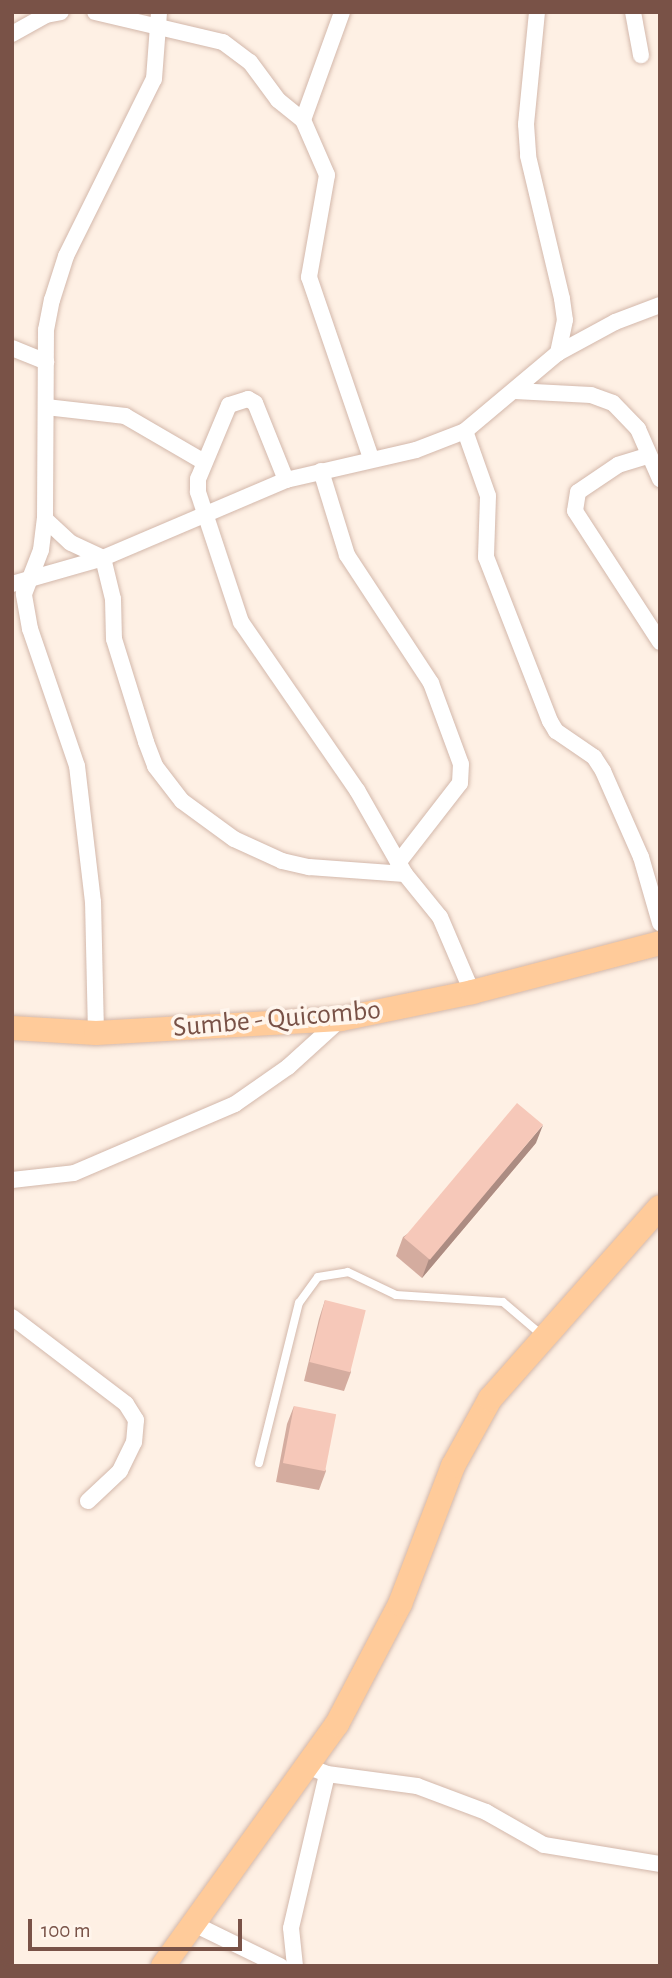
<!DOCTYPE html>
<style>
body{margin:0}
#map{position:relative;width:672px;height:1978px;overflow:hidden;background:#fef0e4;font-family:"Alegreya Sans",sans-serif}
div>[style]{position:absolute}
.roads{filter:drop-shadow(0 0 2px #d3b8ab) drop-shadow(0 0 2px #d3b8ab)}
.lane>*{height:8px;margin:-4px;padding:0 4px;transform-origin:4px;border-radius:4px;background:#fff}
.street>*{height:16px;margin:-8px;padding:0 8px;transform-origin:8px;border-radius:8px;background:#fff}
.primary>*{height:24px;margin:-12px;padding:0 12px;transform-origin:12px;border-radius:12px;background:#ffcb9a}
.wall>*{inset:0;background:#d4ac9f}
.shaded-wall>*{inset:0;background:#ac8c82}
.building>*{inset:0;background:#f6c8b9;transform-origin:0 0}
span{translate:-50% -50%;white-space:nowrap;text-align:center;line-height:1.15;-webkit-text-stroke:7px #fff5ec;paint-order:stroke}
.street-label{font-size:28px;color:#795247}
.frame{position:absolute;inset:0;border:14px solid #795247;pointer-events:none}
.scale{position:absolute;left:28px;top:1919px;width:214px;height:32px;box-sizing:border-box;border:4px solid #795247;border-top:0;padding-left:9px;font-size:21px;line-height:24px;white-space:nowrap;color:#795247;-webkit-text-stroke:5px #fff5ec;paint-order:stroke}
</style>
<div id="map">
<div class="roads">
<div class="lane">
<i style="left:259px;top:1463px;width:165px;rotate:-76deg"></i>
<i style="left:299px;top:1303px;width:32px;rotate:-54deg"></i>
<i style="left:318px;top:1277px;width:30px;rotate:-9deg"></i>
<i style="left:348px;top:1272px;width:53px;rotate:25.6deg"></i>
<i style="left:396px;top:1295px;width:107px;rotate:3.7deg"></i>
<i style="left:503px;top:1302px;width:52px;rotate:40.4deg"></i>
</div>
<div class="street">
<i style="left:95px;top:12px;width:131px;rotate:13.2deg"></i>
<i style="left:223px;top:42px;width:34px;rotate:37deg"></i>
<i style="left:250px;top:62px;width:47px;rotate:53.6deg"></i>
<i style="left:278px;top:100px;width:32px;rotate:39deg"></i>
<i style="left:303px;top:120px;width:60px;rotate:66.4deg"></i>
<i style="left:327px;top:175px;width:104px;rotate:100deg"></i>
<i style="left:309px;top:277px;width:191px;rotate:71.1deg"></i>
<i style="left:537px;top:12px;width:113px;rotate:95.6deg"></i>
<i style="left:526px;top:124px;width:32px;rotate:86deg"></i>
<i style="left:528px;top:156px;width:147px;rotate:76.6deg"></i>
<i style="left:562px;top:299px;width:21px;rotate:82deg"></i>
<i style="left:565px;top:320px;width:34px;rotate:102deg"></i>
<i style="left:633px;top:12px;width:44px;rotate:79.5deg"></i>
<i style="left:12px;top:34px;width:39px;rotate:-29deg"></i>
<i style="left:46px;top:15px;width:15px;rotate:-11deg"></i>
<i style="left:303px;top:120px;width:115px;rotate:-70.1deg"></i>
<i style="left:12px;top:348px;width:37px;rotate:22deg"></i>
<i style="left:515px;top:391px;width:76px;rotate:3deg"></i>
<i style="left:591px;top:395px;width:23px;rotate:20deg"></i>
<i style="left:613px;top:403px;width:36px;rotate:46deg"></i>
<i style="left:638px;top:429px;width:55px;rotate:66.3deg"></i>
<i style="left:46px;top:407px;width:80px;rotate:6.5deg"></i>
<i style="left:125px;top:416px;width:91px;rotate:30.2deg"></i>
<i style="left:465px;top:431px;width:69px;rotate:70.5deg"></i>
<i style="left:488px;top:496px;width:61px;rotate:91.9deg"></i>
<i style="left:486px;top:557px;width:176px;rotate:68.7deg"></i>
<i style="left:550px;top:721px;width:12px;rotate:59deg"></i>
<i style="left:556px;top:731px;width:46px;rotate:34.4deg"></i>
<i style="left:594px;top:757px;width:17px;rotate:57deg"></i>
<i style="left:603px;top:771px;width:94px;rotate:66.2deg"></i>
<i style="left:641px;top:857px;width:69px;rotate:73.9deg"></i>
<i style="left:647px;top:456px;width:30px;rotate:163deg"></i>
<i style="left:618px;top:465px;width:48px;rotate:146deg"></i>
<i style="left:578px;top:492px;width:19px;rotate:99deg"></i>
<i style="left:575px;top:511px;width:156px;rotate:57deg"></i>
<i style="left:321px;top:471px;width:88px;rotate:72.8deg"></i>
<i style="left:347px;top:555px;width:153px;rotate:56.7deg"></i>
<i style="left:431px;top:683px;width:86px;rotate:69.7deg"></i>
<i style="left:461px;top:764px;width:19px;rotate:93deg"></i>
<i style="left:460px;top:783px;width:101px;rotate:127.8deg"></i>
<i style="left:286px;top:480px;width:83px;rotate:-111.9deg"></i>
<i style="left:255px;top:403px;width:8px;rotate:-150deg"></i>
<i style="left:248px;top:399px;width:20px;rotate:162deg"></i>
<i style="left:229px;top:405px;width:80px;rotate:112.7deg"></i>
<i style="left:198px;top:479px;width:13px;rotate:90deg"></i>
<i style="left:198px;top:492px;width:137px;rotate:71.7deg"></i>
<i style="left:241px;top:622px;width:204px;rotate:55.4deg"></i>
<i style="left:357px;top:790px;width:97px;rotate:60.3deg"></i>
<i style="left:405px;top:874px;width:55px;rotate:50.9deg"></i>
<i style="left:440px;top:917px;width:82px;rotate:66.9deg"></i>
<i style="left:45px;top:519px;width:35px;rotate:43deg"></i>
<i style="left:71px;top:543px;width:35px;rotate:25deg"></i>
<i style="left:103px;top:558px;width:42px;rotate:76.3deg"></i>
<i style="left:113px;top:599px;width:40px;rotate:88.6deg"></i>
<i style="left:114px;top:639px;width:108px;rotate:72.7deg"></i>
<i style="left:146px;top:742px;width:26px;rotate:69deg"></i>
<i style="left:155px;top:766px;width:44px;rotate:52.4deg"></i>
<i style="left:182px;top:801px;width:64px;rotate:36.2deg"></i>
<i style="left:234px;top:839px;width:53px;rotate:24.6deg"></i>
<i style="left:282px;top:861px;width:28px;rotate:13deg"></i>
<i style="left:309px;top:867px;width:96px;rotate:4.2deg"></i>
<i style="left:12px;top:584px;width:95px;rotate:-15.9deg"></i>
<i style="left:103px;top:558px;width:199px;rotate:-23.1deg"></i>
<i style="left:286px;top:480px;width:133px;rotate:-13deg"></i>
<i style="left:416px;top:450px;width:53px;rotate:-21.2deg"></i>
<i style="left:465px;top:431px;width:121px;rotate:-40deg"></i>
<i style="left:558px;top:353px;width:65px;rotate:-28.5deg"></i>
<i style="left:615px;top:322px;width:48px;rotate:-20.7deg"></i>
<i style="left:96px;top:1033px;width:131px;rotate:-91.3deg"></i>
<i style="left:93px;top:902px;width:137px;rotate:-96.7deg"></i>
<i style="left:77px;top:766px;width:145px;rotate:-108.9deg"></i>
<i style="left:30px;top:629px;width:36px;rotate:-100deg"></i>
<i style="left:24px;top:594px;width:47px;rotate:-68.9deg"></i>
<i style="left:41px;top:550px;width:31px;rotate:-83deg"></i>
<i style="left:45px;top:519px;width:189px;rotate:-89.7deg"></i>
<i style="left:46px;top:330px;width:31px;rotate:-79deg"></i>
<i style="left:52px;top:300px;width:46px;rotate:-72.3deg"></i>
<i style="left:66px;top:256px;width:198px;rotate:-63.6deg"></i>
<i style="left:154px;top:79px;width:67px;rotate:-85.7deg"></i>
<i style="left:12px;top:1180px;width:62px;rotate:-6.4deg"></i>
<i style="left:74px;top:1173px;width:175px;rotate:-23.2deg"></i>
<i style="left:235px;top:1104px;width:65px;rotate:-34.9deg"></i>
<i style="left:288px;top:1067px;width:72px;rotate:-42.2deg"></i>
<i style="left:12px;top:1317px;width:143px;rotate:37.3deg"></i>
<i style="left:126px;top:1404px;width:19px;rotate:58deg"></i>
<i style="left:136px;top:1420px;width:22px;rotate:95deg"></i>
<i style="left:134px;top:1442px;width:32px;rotate:116deg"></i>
<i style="left:120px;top:1471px;width:44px;rotate:136.8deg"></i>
<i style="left:309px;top:1767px;width:19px;rotate:21deg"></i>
<i style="left:327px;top:1774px;width:91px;rotate:7.6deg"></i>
<i style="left:417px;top:1786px;width:74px;rotate:20.6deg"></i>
<i style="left:486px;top:1812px;width:67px;rotate:29.6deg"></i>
<i style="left:544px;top:1845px;width:118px;rotate:9.3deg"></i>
<i style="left:194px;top:1924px;width:96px;rotate:26deg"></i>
<i style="left:295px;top:1966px;width:38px;rotate:-96deg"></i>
<i style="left:291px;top:1928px;width:158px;rotate:-76.8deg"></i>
</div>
<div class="primary">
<i style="left:12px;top:1028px;width:84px;rotate:3.4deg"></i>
<i style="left:96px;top:1033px;width:245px;rotate:-3.3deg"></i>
<i style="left:341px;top:1019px;width:134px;rotate:-11.6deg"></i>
<i style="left:472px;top:992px;width:194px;rotate:-14.6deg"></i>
<i style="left:163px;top:1966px;width:298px;rotate:-54.3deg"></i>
<i style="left:337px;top:1724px;width:136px;rotate:-62.3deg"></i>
<i style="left:400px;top:1604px;width:148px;rotate:-69deg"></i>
<i style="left:453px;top:1466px;width:77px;rotate:-61.1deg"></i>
<i style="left:490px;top:1399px;width:256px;rotate:-48.5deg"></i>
</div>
</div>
<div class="wall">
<i style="clip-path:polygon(536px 1143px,422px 1278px,396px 1256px,403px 1237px)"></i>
<i style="clip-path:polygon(325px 1300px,351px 1372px,344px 1391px,304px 1381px,319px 1319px)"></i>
<i style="clip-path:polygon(294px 1406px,326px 1471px,319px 1490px,276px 1482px,287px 1424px)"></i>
</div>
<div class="shaded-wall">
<i style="clip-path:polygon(543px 1125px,536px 1143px,422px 1278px,429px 1259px)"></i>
</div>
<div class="building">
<i style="left:517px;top:1103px;width:34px;height:176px;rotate:40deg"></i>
<i style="left:325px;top:1300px;width:42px;height:64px;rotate:14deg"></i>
<i style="left:294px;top:1406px;width:43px;height:58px;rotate:11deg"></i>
</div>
<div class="street-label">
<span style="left:277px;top:1019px;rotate:-5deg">Sumbe - Quicombo</span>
</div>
<div class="frame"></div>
<div class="scale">100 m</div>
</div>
